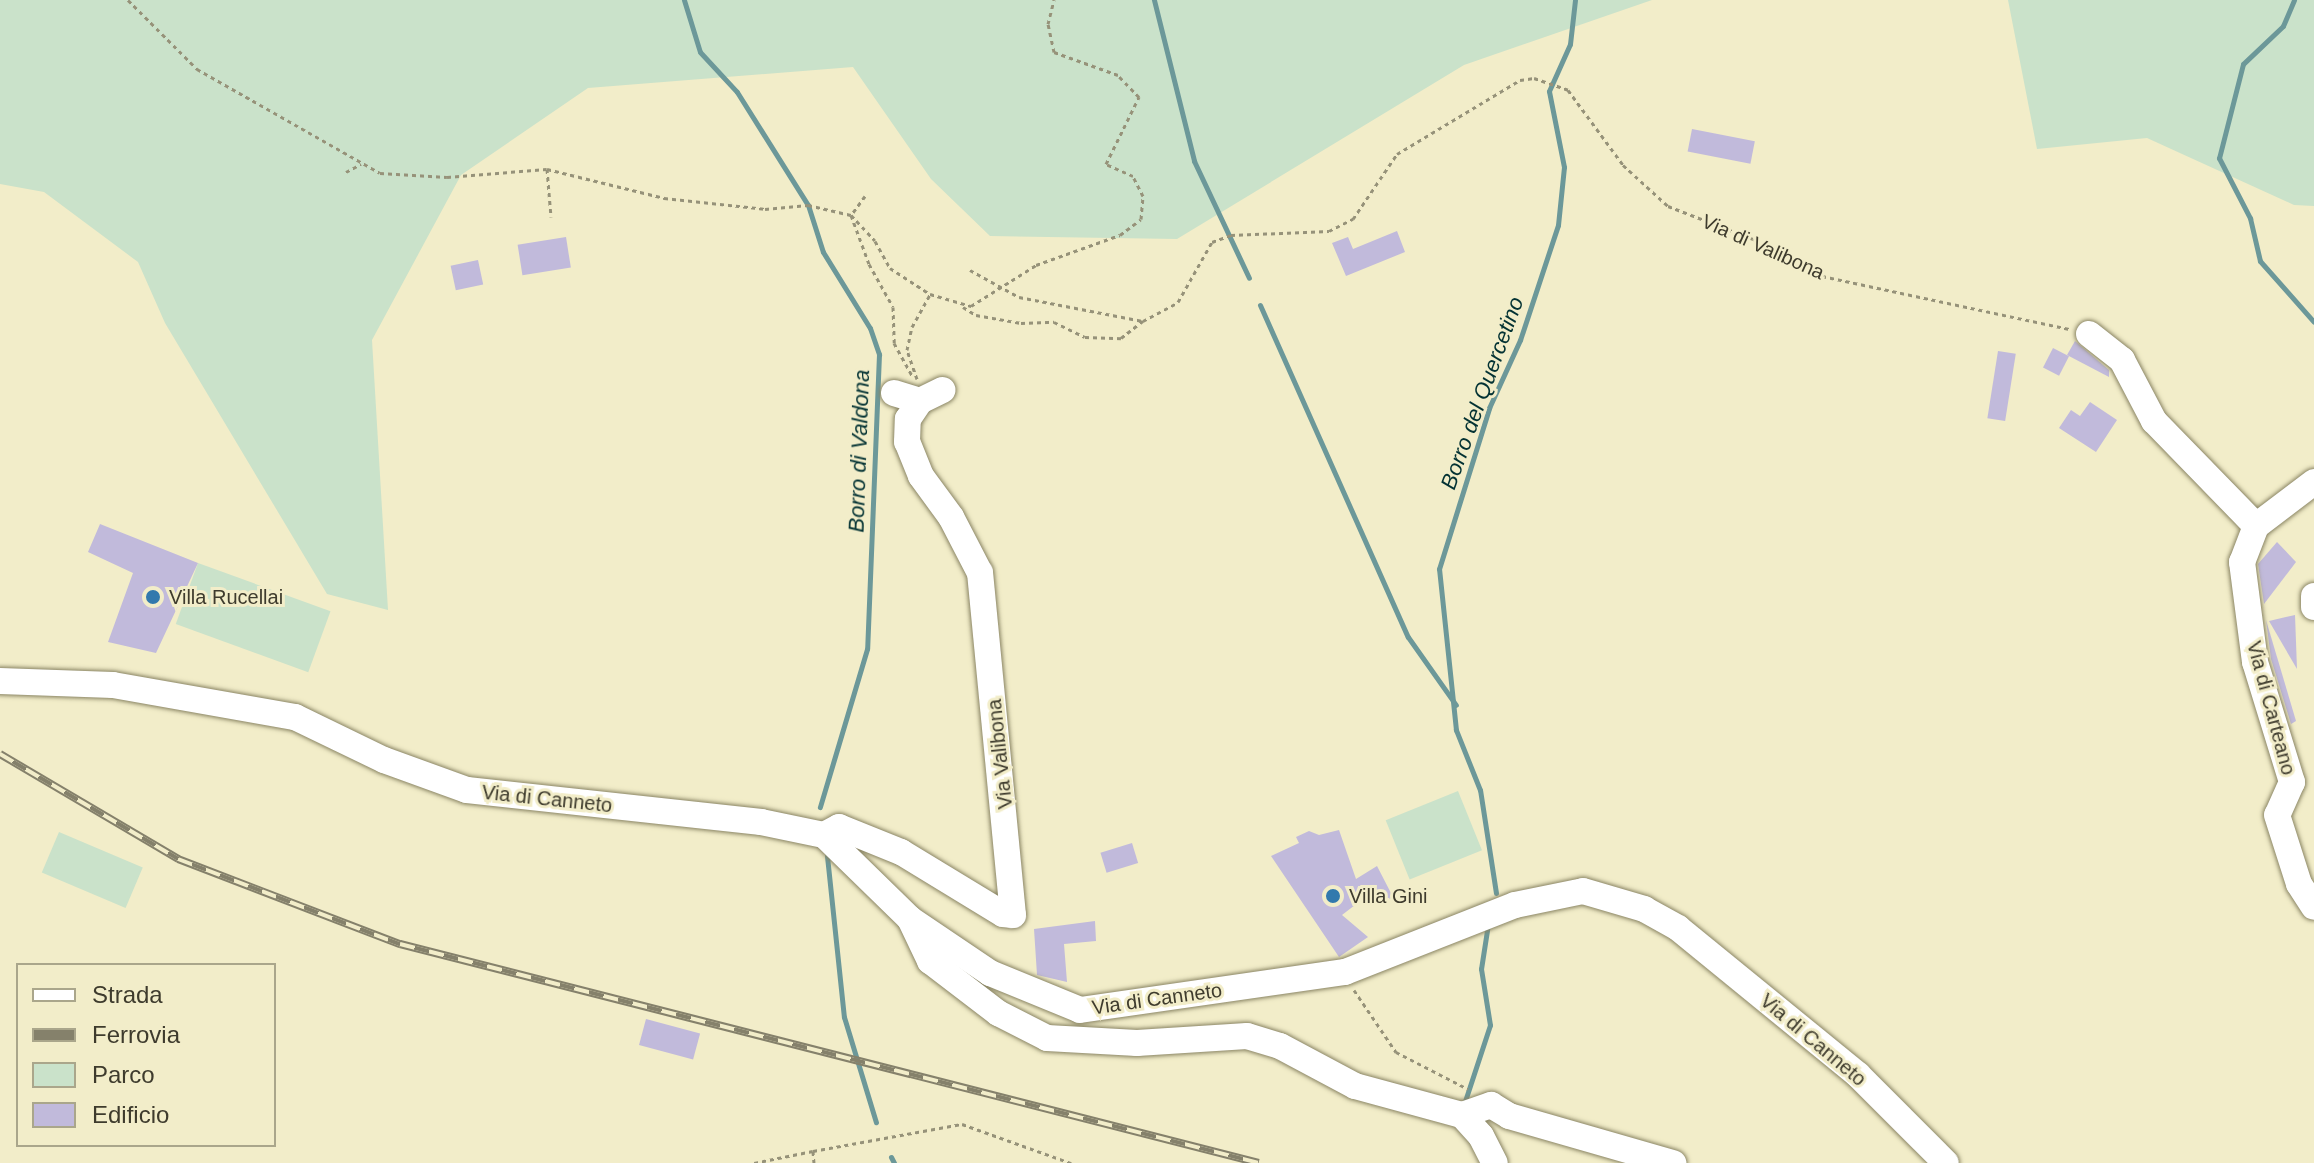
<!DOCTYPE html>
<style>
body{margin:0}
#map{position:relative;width:2314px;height:1163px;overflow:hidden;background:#f2edc9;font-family:Arial,sans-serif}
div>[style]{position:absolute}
.green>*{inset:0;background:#cae2ca;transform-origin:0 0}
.stream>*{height:5px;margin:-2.5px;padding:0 2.5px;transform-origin:2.5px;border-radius:2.5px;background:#6c9899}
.building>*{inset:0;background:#c1badb;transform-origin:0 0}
.path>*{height:3px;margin-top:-1.5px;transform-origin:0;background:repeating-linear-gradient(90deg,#969279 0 4px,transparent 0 8px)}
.roads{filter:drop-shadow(0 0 2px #8a8564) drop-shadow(0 0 2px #8a8564)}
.minor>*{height:26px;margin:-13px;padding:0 13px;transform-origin:13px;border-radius:13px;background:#fff}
.rail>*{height:8px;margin-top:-4px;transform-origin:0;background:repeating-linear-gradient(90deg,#f2edc9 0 15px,#85816b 0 30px);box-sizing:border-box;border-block:2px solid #85816b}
.dots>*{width:22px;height:22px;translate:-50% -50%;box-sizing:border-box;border:4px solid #f2edc9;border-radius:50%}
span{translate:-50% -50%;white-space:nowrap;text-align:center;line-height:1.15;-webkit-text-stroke:6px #f2edc9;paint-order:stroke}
.street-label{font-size:20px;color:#3e3b2d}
.poi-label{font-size:20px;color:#3e3b2d}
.left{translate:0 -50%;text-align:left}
.water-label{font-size:22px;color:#033233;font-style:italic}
.legend{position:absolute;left:16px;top:963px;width:260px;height:184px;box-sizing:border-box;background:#f2edc9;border:2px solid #aaa68b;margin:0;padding:10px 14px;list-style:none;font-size:24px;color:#3e3b2d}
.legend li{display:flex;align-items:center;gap:16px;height:40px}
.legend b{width:40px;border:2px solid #aaa68b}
</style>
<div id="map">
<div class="green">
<i style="clip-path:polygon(0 0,1652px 0,1464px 65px,1177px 239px,990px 236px,931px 179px,853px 67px,588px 88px,461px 175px,372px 340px,388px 610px,327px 594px,165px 323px,138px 262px,44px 192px,0 184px)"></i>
<i style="clip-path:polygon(2008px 0,2314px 0,2314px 206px,2294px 205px,2147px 138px,2037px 149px)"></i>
<i style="left:198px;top:563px;width:141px;height:65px;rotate:20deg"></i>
<i style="left:1458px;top:791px;width:64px;height:78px;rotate:68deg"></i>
<i style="left:59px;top:832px;width:91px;height:44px;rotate:23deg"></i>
</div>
<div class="stream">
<i style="left:684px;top:0;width:54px;rotate:72.9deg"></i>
<i style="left:700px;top:52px;width:54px;rotate:47.2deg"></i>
<i style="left:737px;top:92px;width:133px;rotate:57.9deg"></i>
<i style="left:808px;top:205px;width:49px;rotate:72.3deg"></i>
<i style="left:823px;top:252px;width:89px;rotate:58.3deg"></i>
<i style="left:870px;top:328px;width:28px;rotate:71deg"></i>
<i style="left:879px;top:354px;width:295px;rotate:92.3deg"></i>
<i style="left:867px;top:649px;width:165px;rotate:106.6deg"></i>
<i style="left:1154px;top:0;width:166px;rotate:76deg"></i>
<i style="left:1194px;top:161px;width:129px;rotate:64.8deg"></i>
<i style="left:2294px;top:0;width:28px;rotate:113deg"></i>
<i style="left:2283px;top:26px;width:55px;rotate:136.5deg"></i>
<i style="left:2243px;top:64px;width:97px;rotate:104.3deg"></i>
<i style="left:2219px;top:158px;width:68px;rotate:62.7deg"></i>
<i style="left:2250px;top:218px;width:44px;rotate:76.9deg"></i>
<i style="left:2260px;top:261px;width:81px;rotate:48.5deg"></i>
<i style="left:1260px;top:305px;width:363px;rotate:66deg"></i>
<i style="left:1408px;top:637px;width:83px;rotate:54.8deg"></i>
<i style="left:827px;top:856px;width:162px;rotate:84deg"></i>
<i style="left:844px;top:1017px;width:110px;rotate:73.1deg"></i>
<i style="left:1496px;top:893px;width:104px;rotate:-98.8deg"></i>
<i style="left:1480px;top:790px;width:65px;rotate:-111.8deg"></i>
<i style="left:1456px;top:730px;width:162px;rotate:-96deg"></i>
<i style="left:1439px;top:569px;width:169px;rotate:-72.7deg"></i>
<i style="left:1489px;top:408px;width:75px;rotate:-65.5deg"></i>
<i style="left:1520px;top:340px;width:121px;rotate:-71.7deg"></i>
<i style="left:1558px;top:225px;width:58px;rotate:-84.1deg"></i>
<i style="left:1564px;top:167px;width:77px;rotate:-101.2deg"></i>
<i style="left:1549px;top:91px;width:51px;rotate:-65.9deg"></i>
<i style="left:1570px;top:44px;width:44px;rotate:-83.5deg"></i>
<i style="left:1465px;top:1101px;width:80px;rotate:-71.8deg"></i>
<i style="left:1490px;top:1025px;width:57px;rotate:-99.1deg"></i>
<i style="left:1481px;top:969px;width:46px;rotate:-81.2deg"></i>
<i style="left:891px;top:1157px;width:7px;rotate:63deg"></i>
</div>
<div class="building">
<i style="left:1692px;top:129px;width:64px;height:23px;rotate:11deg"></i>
<i style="clip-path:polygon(1397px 231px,1405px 252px,1346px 276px,1332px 243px,1348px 237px,1353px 249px)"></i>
<i style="left:566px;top:237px;width:31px;height:49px;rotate:81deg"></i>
<i style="left:478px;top:260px;width:25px;height:28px;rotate:78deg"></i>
<i style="clip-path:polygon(2075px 341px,2109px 370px,2109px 377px,2067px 355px)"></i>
<i style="left:2053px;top:348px;width:18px;height:22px;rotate:27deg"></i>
<i style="left:1998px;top:351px;width:18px;height:68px;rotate:9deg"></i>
<i style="clip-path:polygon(2090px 402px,2117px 420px,2096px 452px,2059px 428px,2071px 410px,2080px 416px)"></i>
<i style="clip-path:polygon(100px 524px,198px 563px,156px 653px,108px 642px,133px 573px,88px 552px)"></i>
<i style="clip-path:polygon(2277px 542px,2296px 562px,2264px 604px,2258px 564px)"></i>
<i style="clip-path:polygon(2295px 615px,2297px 669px,2269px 621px)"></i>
<i style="clip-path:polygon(2266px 620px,2296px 721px,2291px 724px,2271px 659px)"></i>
<i style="clip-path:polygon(1339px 830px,1356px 879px,1377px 866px,1393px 897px,1381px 904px,1372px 892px,1342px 915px,1368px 937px,1339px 957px,1271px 856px,1299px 843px,1296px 837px,1309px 831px,1319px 835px)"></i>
<i style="left:1132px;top:843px;width:21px;height:33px;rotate:73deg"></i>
<i style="clip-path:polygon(1095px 921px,1096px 941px,1064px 944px,1067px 982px,1037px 975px,1034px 929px)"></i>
<i style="left:646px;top:1019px;width:56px;height:27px;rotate:15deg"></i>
</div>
<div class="path">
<i style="left:128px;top:0;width:98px;rotate:45deg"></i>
<i style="left:197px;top:69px;width:210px;rotate:29.6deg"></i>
<i style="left:380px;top:173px;width:67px;rotate:3.4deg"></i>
<i style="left:447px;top:177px;width:100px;rotate:-4.6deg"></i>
<i style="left:547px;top:169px;width:121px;rotate:13.9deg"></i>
<i style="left:664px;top:198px;width:102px;rotate:6.2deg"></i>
<i style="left:765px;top:209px;width:43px;rotate:-5.3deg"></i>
<i style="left:808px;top:205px;width:44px;rotate:13.1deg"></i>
<i style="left:851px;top:215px;width:35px;rotate:47deg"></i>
<i style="left:875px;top:241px;width:31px;rotate:61deg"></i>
<i style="left:890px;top:268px;width:48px;rotate:33deg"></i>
<i style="left:930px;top:294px;width:43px;rotate:16.3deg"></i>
<i style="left:971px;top:306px;width:77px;rotate:-32.2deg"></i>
<i style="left:1036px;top:265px;width:89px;rotate:-19.7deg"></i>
<i style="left:1120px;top:235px;width:26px;rotate:-37deg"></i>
<i style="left:1141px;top:219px;width:23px;rotate:-85deg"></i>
<i style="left:1143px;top:196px;width:22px;rotate:-117deg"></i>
<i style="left:1133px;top:176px;width:30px;rotate:-156deg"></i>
<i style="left:1106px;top:164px;width:75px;rotate:-63.8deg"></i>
<i style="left:1139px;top:97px;width:30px;rotate:-134deg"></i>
<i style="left:1118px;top:75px;width:68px;rotate:-160.2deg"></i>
<i style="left:1054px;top:52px;width:29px;rotate:-102deg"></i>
<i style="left:1048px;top:24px;width:25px;rotate:-76deg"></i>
<i style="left:547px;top:169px;width:48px;rotate:85.2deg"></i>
<i style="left:346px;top:172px;width:17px;rotate:-28deg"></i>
<i style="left:865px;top:196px;width:24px;rotate:126deg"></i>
<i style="left:851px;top:215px;width:52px;rotate:69.8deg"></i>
<i style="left:869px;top:264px;width:49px;rotate:60.8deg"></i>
<i style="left:893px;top:307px;width:36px;rotate:88deg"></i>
<i style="left:894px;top:343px;width:38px;rotate:61deg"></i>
<i style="left:970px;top:270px;width:56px;rotate:28.9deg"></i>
<i style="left:1019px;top:297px;width:126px;rotate:11deg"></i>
<i style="left:1143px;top:321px;width:40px;rotate:-28deg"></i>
<i style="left:1178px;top:302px;width:69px;rotate:-60.5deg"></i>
<i style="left:1212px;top:242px;width:20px;rotate:-20deg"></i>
<i style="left:1231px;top:235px;width:98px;rotate:-2.3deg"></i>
<i style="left:1329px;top:231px;width:27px;rotate:-27deg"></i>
<i style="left:1353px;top:219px;width:78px;rotate:-55.9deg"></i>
<i style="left:1397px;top:154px;width:144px;rotate:-31deg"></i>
<i style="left:1520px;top:80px;width:14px;rotate:-8deg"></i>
<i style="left:1534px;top:78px;width:36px;rotate:19deg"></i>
<i style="left:1568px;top:90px;width:93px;rotate:53.7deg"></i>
<i style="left:1623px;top:165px;width:61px;rotate:42.3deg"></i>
<i style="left:1668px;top:206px;width:91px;rotate:21.2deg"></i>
<i style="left:1753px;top:239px;width:78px;rotate:28.2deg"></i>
<i style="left:1822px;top:276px;width:254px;rotate:12.1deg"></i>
<i style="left:963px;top:307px;width:15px;rotate:32deg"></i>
<i style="left:976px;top:315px;width:46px;rotate:10.1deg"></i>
<i style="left:1021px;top:323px;width:33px;rotate:-2deg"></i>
<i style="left:1054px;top:322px;width:34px;rotate:26deg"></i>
<i style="left:1085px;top:337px;width:36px;rotate:2deg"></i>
<i style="left:1121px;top:338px;width:28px;rotate:-38deg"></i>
<i style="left:917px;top:379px;width:31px;rotate:-109deg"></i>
<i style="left:907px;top:350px;width:24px;rotate:-78deg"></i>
<i style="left:912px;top:327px;width:38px;rotate:-61deg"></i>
<i style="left:1354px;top:990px;width:75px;rotate:55.9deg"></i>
<i style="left:1396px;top:1052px;width:81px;rotate:27.2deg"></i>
<i style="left:754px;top:1163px;width:60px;rotate:-11.5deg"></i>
<i style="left:814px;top:1163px;width:12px;rotate:-95deg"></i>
<i style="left:813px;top:1151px;width:151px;rotate:-10.3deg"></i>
<i style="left:962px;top:1124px;width:116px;rotate:19.7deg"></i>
</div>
<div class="roads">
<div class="minor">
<i style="left:2089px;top:334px;width:42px;rotate:38.2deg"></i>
<i style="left:2122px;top:360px;width:69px;rotate:62.3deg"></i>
<i style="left:2154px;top:421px;width:146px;rotate:45.8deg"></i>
<i style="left:894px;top:393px;width:27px;rotate:17deg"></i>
<i style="left:920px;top:401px;width:25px;rotate:-26deg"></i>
<i style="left:2314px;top:482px;width:73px;rotate:142.8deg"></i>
<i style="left:2256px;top:526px;width:39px;rotate:111deg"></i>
<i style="left:2242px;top:562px;width:101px;rotate:82.6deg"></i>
<i style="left:2255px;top:662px;width:126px;rotate:72.9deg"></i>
<i style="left:2292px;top:782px;width:36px;rotate:114deg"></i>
<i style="left:2277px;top:815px;width:72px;rotate:72.3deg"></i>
<i style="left:2299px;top:884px;width:27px;rotate:57deg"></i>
<i style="left:2314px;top:596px;width:11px;rotate:90deg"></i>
<i style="left:0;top:681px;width:113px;rotate:2deg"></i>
<i style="left:113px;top:685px;width:185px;rotate:10deg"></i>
<i style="left:295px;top:717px;width:99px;rotate:25.8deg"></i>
<i style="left:384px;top:760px;width:88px;rotate:19.9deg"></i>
<i style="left:467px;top:790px;width:296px;rotate:6.2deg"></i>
<i style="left:761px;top:822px;width:64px;rotate:11.7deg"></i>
<i style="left:824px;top:835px;width:120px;rotate:44.3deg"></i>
<i style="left:910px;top:919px;width:97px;rotate:34deg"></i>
<i style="left:990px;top:973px;width:97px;rotate:22.3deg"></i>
<i style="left:1080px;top:1010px;width:268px;rotate:-8.2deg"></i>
<i style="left:1345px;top:972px;width:183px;rotate:-21.5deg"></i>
<i style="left:1515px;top:905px;width:69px;rotate:-11.6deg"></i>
<i style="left:1583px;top:891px;width:64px;rotate:16.4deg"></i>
<i style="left:1644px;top:909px;width:39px;rotate:29deg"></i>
<i style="left:1678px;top:928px;width:232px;rotate:39.2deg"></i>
<i style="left:1858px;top:1075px;width:124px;rotate:45deg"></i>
<i style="left:824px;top:835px;width:17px;rotate:-28deg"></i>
<i style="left:839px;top:827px;width:67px;rotate:22deg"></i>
<i style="left:901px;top:852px;width:119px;rotate:31.3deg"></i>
<i style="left:1003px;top:914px;width:10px;rotate:6deg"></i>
<i style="left:1013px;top:915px;width:344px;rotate:-95.5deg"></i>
<i style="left:980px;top:573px;width:63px;rotate:-117.4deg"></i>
<i style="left:951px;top:517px;width:51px;rotate:-126.2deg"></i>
<i style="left:921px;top:476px;width:37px;rotate:-112deg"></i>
<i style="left:907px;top:442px;width:23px;rotate:-88deg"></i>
<i style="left:908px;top:419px;width:22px;rotate:-56deg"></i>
<i style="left:910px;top:919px;width:47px;rotate:64.5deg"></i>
<i style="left:930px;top:961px;width:86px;rotate:37.4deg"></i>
<i style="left:998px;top:1013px;width:55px;rotate:27deg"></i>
<i style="left:1047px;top:1038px;width:90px;rotate:3.2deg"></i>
<i style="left:1137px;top:1043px;width:110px;rotate:-3.6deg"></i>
<i style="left:1247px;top:1036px;width:34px;rotate:17deg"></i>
<i style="left:1280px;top:1046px;width:85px;rotate:28.1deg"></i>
<i style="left:1355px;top:1086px;width:111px;rotate:15.2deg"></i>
<i style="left:1462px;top:1115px;width:28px;rotate:48deg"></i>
<i style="left:1481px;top:1136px;width:30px;rotate:63deg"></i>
<i style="left:1462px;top:1115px;width:31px;rotate:-19deg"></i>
<i style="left:1491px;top:1105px;width:21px;rotate:31deg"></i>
<i style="left:1509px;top:1116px;width:171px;rotate:16deg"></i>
</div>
</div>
<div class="rail">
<i style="left:0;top:754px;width:207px;rotate:30.5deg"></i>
<i style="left:178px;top:859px;width:238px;rotate:21deg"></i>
<i style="left:400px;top:944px;width:886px;rotate:14.3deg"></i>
</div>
<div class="dots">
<i style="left:153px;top:597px;background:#3279ad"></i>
<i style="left:1333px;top:896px;background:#3279ad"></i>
</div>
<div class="street-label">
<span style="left:1763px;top:247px;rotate:24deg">Via di Valibona</span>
<span style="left:2271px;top:708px;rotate:75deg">Via di Carteano</span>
<span style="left:1000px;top:754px;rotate:-96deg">Via Valibona</span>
<span style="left:547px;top:799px;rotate:6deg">Via di Canneto</span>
<span style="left:1157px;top:999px;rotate:-8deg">Via di Canneto</span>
<span style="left:1813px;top:1040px;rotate:40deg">Via di Canneto</span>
</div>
<div class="poi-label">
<span class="left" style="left:169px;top:597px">Villa Rucellai</span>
<span class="left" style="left:1349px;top:896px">Villa Gini</span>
</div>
<div class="water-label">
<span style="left:1482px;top:393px;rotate:-70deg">Borro del Quercetino</span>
<span style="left:859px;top:451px;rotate:-88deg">Borro di Valdona</span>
</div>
<ul class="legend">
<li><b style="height:10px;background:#fff"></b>Strada</li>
<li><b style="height:10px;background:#85816b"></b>Ferrovia</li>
<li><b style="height:22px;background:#cae2ca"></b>Parco</li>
<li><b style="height:22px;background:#c1badb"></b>Edificio</li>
</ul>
</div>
